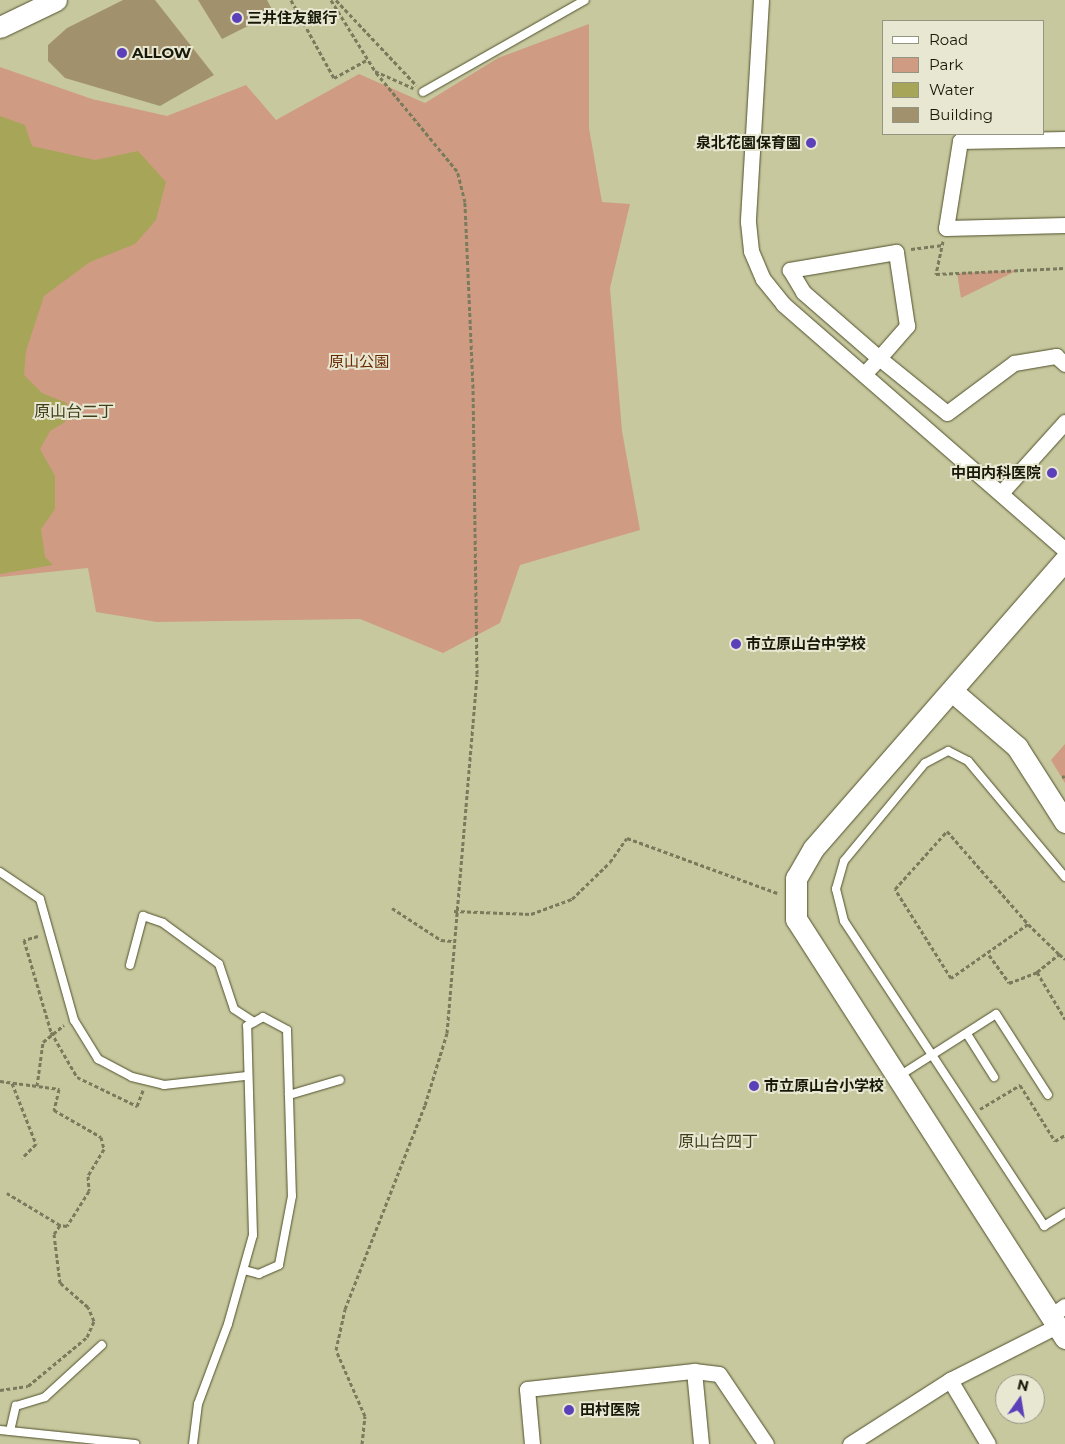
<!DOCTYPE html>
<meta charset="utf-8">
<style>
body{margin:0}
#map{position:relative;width:1065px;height:1444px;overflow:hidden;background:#c8c89f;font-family:Montserrat,"Noto Sans JP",sans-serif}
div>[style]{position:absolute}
.green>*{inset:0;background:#cf9c83}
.water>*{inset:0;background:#a7a557}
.building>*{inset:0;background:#a1926d}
.path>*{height:3px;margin-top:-1.5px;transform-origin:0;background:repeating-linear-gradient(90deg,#7a7a5d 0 4px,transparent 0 6.5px)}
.roads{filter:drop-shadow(0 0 1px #50502b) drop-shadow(0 0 1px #50502b)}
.lane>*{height:8px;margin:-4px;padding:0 4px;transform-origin:4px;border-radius:4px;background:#fff}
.street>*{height:15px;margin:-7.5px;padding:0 7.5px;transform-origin:7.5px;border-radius:7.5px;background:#fff}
.secondary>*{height:21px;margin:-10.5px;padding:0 10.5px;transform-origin:10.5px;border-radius:10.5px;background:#fff}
.dots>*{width:14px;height:14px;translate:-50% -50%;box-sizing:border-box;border:2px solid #e7e7d2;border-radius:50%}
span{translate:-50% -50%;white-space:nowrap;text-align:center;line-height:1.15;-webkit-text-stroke:4px #e7e7d2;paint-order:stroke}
.poi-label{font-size:15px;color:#181809;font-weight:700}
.left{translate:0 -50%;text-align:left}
.right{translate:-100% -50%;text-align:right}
.park-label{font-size:15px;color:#692900}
.neighbourhood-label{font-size:16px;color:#403f1b}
.legend{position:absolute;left:882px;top:20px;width:162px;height:115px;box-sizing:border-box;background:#e7e7d2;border:1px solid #949482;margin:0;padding:6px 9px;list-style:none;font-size:15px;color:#181809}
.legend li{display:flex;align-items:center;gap:10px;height:25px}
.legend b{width:25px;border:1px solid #949482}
.north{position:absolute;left:995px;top:1374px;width:50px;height:50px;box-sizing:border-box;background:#e7e7d2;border:1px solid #949482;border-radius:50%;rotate:13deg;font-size:14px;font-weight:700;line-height:20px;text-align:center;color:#181809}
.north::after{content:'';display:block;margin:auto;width:18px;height:22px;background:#5b40b9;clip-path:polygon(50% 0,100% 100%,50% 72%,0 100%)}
</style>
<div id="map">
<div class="green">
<i style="clip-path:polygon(589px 24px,589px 128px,602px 202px,630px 204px,610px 288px,622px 431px,640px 530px,520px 565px,500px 623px,443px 653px,360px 619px,157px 622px,96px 612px,88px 568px,0 577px,0 67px,92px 99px,167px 116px,246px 85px,276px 120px,359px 74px,425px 103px,498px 58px)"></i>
<i style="clip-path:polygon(1018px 270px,961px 298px,957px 273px)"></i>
<i style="clip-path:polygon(1065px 744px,1065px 783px,1051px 760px)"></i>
</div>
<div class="water">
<i style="clip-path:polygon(0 116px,25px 125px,32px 146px,95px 160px,138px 151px,166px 182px,156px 220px,135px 244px,90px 262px,44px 296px,26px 351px,24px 375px,42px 393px,67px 403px,65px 422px,50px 431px,40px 449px,55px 476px,55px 509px,41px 529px,45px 557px,53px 565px,0 574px)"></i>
</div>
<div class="building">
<i style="clip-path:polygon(123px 0,155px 0,214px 75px,160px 106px,65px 78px,48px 61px,48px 45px,67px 28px)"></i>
<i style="clip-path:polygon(198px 0,267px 0,274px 13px,222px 39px)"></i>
</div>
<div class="path">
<i style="left:291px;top:0;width:89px;rotate:61.1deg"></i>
<i style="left:334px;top:78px;width:38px;rotate:-29deg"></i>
<i style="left:331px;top:0;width:84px;rotate:58.2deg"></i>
<i style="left:375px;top:71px;width:42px;rotate:24.1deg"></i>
<i style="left:336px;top:0;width:117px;rotate:46.7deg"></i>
<i style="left:943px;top:241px;width:34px;rotate:102deg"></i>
<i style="left:936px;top:274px;width:129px;rotate:-2.7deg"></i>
<i style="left:911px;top:249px;width:32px;rotate:-7deg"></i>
<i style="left:1062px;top:777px;width:3px;rotate:-18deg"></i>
<i style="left:947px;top:831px;width:123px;rotate:48.9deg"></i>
<i style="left:1028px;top:924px;width:94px;rotate:145deg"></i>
<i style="left:951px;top:978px;width:105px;rotate:-122.2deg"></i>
<i style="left:895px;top:889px;width:78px;rotate:-48.1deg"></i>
<i style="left:392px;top:908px;width:59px;rotate:33.1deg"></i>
<i style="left:441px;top:940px;width:11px;rotate:5deg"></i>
<i style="left:454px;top:911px;width:77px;rotate:2.2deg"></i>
<i style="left:531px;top:914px;width:44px;rotate:-20.1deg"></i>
<i style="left:572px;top:899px;width:53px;rotate:-44.2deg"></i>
<i style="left:610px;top:862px;width:29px;rotate:-55deg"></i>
<i style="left:627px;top:838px;width:160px;rotate:20.1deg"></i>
<i style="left:38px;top:936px;width:15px;rotate:164deg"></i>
<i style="left:24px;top:940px;width:96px;rotate:73.6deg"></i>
<i style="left:51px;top:1032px;width:52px;rotate:60deg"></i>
<i style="left:77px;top:1077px;width:67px;rotate:25.8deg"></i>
<i style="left:137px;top:1106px;width:17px;rotate:-69deg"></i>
<i style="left:1059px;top:954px;width:8px;rotate:40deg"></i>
<i style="left:989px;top:955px;width:34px;rotate:54deg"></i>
<i style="left:1009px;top:983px;width:30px;rotate:-21deg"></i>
<i style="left:1037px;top:972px;width:28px;rotate:-39deg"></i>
<i style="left:1059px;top:954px;width:43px;rotate:-135.9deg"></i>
<i style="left:1037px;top:972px;width:55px;rotate:59.2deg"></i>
<i style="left:0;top:1081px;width:60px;rotate:7.7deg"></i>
<i style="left:59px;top:1089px;width:22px;rotate:103deg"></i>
<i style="left:54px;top:1110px;width:54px;rotate:29.9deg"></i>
<i style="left:101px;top:1137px;width:12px;rotate:76deg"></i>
<i style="left:104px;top:1149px;width:31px;rotate:121deg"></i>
<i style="left:88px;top:1176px;width:15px;rotate:86deg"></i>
<i style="left:89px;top:1191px;width:41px;rotate:122.2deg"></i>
<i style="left:67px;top:1226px;width:7px;rotate:-172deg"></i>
<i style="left:12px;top:1083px;width:66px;rotate:68.5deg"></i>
<i style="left:36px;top:1144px;width:20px;rotate:135deg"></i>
<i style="left:37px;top:1086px;width:44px;rotate:-82.2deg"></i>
<i style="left:43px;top:1042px;width:27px;rotate:-39deg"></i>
<i style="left:980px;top:1109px;width:47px;rotate:-31deg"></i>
<i style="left:1020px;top:1085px;width:66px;rotate:58deg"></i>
<i style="left:1055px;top:1141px;width:12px;rotate:-31deg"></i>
<i style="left:0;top:1390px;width:28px;rotate:-8deg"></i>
<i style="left:28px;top:1386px;width:77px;rotate:-39.7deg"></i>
<i style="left:87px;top:1337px;width:17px;rotate:-66deg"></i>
<i style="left:94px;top:1321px;width:15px;rotate:-113deg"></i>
<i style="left:88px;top:1307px;width:37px;rotate:-139deg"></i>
<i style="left:60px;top:1283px;width:49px;rotate:-97deg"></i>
<i style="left:54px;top:1234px;width:11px;rotate:-56deg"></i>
<i style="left:60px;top:1225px;width:62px;rotate:-148.9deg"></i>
<i style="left:362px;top:1444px;width:28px;rotate:-84deg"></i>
<i style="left:365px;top:1416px;width:72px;rotate:-113.7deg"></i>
<i style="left:336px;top:1350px;width:42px;rotate:-77.6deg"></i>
<i style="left:345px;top:1309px;width:219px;rotate:-68.6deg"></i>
<i style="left:425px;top:1105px;width:75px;rotate:-73deg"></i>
<i style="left:447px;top:1033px;width:360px;rotate:-85.2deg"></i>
<i style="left:477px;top:674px;width:286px;rotate:-90.8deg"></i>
<i style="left:473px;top:388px;width:186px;rotate:-92.5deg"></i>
<i style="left:465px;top:202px;width:32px;rotate:-104deg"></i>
<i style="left:457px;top:171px;width:129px;rotate:-129.4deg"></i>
</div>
<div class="roads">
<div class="lane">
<i style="left:423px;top:92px;width:186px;rotate:-29.6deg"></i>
<i style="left:0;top:872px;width:48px;rotate:34deg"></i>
<i style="left:40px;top:899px;width:126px;rotate:74.3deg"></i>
<i style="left:74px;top:1020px;width:46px;rotate:58.4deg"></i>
<i style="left:98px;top:1059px;width:38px;rotate:28deg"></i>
<i style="left:132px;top:1077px;width:33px;rotate:14deg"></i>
<i style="left:164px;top:1085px;width:81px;rotate:-6.3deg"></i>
<i style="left:1065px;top:877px;width:151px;rotate:-129.9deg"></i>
<i style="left:968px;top:761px;width:22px;rotate:-153deg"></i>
<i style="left:948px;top:751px;width:26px;rotate:152deg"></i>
<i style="left:925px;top:763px;width:127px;rotate:129.6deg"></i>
<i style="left:844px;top:861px;width:29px;rotate:106deg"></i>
<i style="left:836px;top:889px;width:33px;rotate:76deg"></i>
<i style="left:844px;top:921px;width:365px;rotate:56.7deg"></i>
<i style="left:1044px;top:1226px;width:25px;rotate:-32deg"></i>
<i style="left:130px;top:965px;width:51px;rotate:-75.1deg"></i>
<i style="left:143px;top:916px;width:21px;rotate:19deg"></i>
<i style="left:163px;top:923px;width:69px;rotate:36.2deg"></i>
<i style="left:219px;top:964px;width:47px;rotate:71.6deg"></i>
<i style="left:234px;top:1009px;width:24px;rotate:33deg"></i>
<i style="left:967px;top:1034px;width:51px;rotate:57.9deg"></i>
<i style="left:899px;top:1076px;width:115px;rotate:-32.6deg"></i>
<i style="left:996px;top:1014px;width:96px;rotate:57.3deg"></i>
<i style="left:289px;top:1095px;width:53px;rotate:-16.4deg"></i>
<i style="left:0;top:1430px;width:136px;rotate:5.9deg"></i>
<i style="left:10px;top:1431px;width:26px;rotate:-77deg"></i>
<i style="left:16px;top:1406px;width:30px;rotate:-17deg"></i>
<i style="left:45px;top:1397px;width:77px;rotate:-42.4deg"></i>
<i style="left:193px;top:1444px;width:40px;rotate:-82.9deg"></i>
<i style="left:198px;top:1404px;width:85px;rotate:-69.4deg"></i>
<i style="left:228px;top:1324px;width:92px;rotate:-74.3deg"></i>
<i style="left:253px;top:1235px;width:209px;rotate:-91.6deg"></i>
<i style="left:247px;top:1026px;width:18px;rotate:-29deg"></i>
<i style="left:263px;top:1017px;width:27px;rotate:28deg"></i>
<i style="left:287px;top:1030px;width:166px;rotate:88.3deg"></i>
<i style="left:292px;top:1196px;width:70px;rotate:100.7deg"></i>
<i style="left:279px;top:1265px;width:22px;rotate:156deg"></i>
<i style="left:259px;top:1274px;width:16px;rotate:-165deg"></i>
</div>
<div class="street">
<i style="left:761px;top:0;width:222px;rotate:93.4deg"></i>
<i style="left:748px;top:222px;width:29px;rotate:84deg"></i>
<i style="left:751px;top:251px;width:30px;rotate:67deg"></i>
<i style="left:763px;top:279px;width:32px;rotate:51deg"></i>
<i style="left:783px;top:304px;width:374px;rotate:41.1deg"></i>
<i style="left:1065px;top:139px;width:105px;rotate:178.9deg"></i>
<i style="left:960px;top:141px;width:88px;rotate:99.1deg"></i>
<i style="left:946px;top:228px;width:119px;rotate:-1.4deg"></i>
<i style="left:866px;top:372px;width:19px;rotate:-47deg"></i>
<i style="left:879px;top:358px;width:43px;rotate:-48.8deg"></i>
<i style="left:907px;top:326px;width:75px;rotate:-98.5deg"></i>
<i style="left:896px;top:252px;width:108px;rotate:170.4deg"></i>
<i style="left:790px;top:270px;width:26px;rotate:59deg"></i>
<i style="left:803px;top:292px;width:101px;rotate:41deg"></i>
<i style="left:879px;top:358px;width:87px;rotate:39deg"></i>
<i style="left:947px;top:413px;width:84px;rotate:-36.7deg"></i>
<i style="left:1014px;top:363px;width:43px;rotate:-9.5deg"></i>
<i style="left:1056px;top:356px;width:12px;rotate:42deg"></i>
<i style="left:1001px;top:493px;width:96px;rotate:-48deg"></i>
<i style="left:1051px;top:1316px;width:17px;rotate:-36deg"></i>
<i style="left:694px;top:1371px;width:73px;rotate:84.5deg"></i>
<i style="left:950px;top:1380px;width:74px;rotate:59.3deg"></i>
<i style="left:532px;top:1444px;width:55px;rotate:-95.2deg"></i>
<i style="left:527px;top:1389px;width:168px;rotate:-6.2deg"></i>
<i style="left:694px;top:1371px;width:25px;rotate:7deg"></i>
<i style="left:719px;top:1374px;width:84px;rotate:56.1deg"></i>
<i style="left:850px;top:1444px;width:119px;rotate:-32.6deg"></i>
<i style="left:950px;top:1380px;width:120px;rotate:-26.8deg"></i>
</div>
<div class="secondary">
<i style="left:0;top:27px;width:62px;rotate:-25.7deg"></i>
<i style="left:1065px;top:560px;width:383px;rotate:131.1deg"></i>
<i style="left:813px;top:849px;width:34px;rotate:120deg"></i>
<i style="left:796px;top:878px;width:41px;rotate:90deg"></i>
<i style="left:796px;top:919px;width:498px;rotate:57.3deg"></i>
<i style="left:952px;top:691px;width:86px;rotate:40.7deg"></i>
<i style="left:1017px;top:747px;width:89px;rotate:57.4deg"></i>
</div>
</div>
<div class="dots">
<i style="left:237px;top:18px;background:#5b40b9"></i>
<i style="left:122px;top:53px;background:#5b40b9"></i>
<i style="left:811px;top:143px;background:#5b40b9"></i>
<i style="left:1052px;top:473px;background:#5b40b9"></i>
<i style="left:736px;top:644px;background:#5b40b9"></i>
<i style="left:754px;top:1086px;background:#5b40b9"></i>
<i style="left:569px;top:1410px;background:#5b40b9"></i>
</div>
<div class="poi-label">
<span class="left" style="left:247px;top:18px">三井住友銀行</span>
<span class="left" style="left:132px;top:53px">ALLOW</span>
<span class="right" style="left:801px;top:143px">泉北花園保育園</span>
<span class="right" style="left:1041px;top:473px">中田内科医院</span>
<span class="left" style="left:746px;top:644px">市立原山台中学校</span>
<span class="left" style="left:764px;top:1086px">市立原山台小学校</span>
<span class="left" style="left:580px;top:1410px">田村医院</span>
</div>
<div class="park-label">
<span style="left:359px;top:362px">原山公園</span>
</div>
<div class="neighbourhood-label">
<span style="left:74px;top:412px">原山台二丁</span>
<span style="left:718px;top:1142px">原山台四丁</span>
</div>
<ul class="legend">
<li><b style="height:6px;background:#fff"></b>Road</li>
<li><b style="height:14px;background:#cf9c83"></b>Park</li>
<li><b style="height:14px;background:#a7a557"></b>Water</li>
<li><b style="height:14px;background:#a1926d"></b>Building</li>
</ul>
<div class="north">N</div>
</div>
